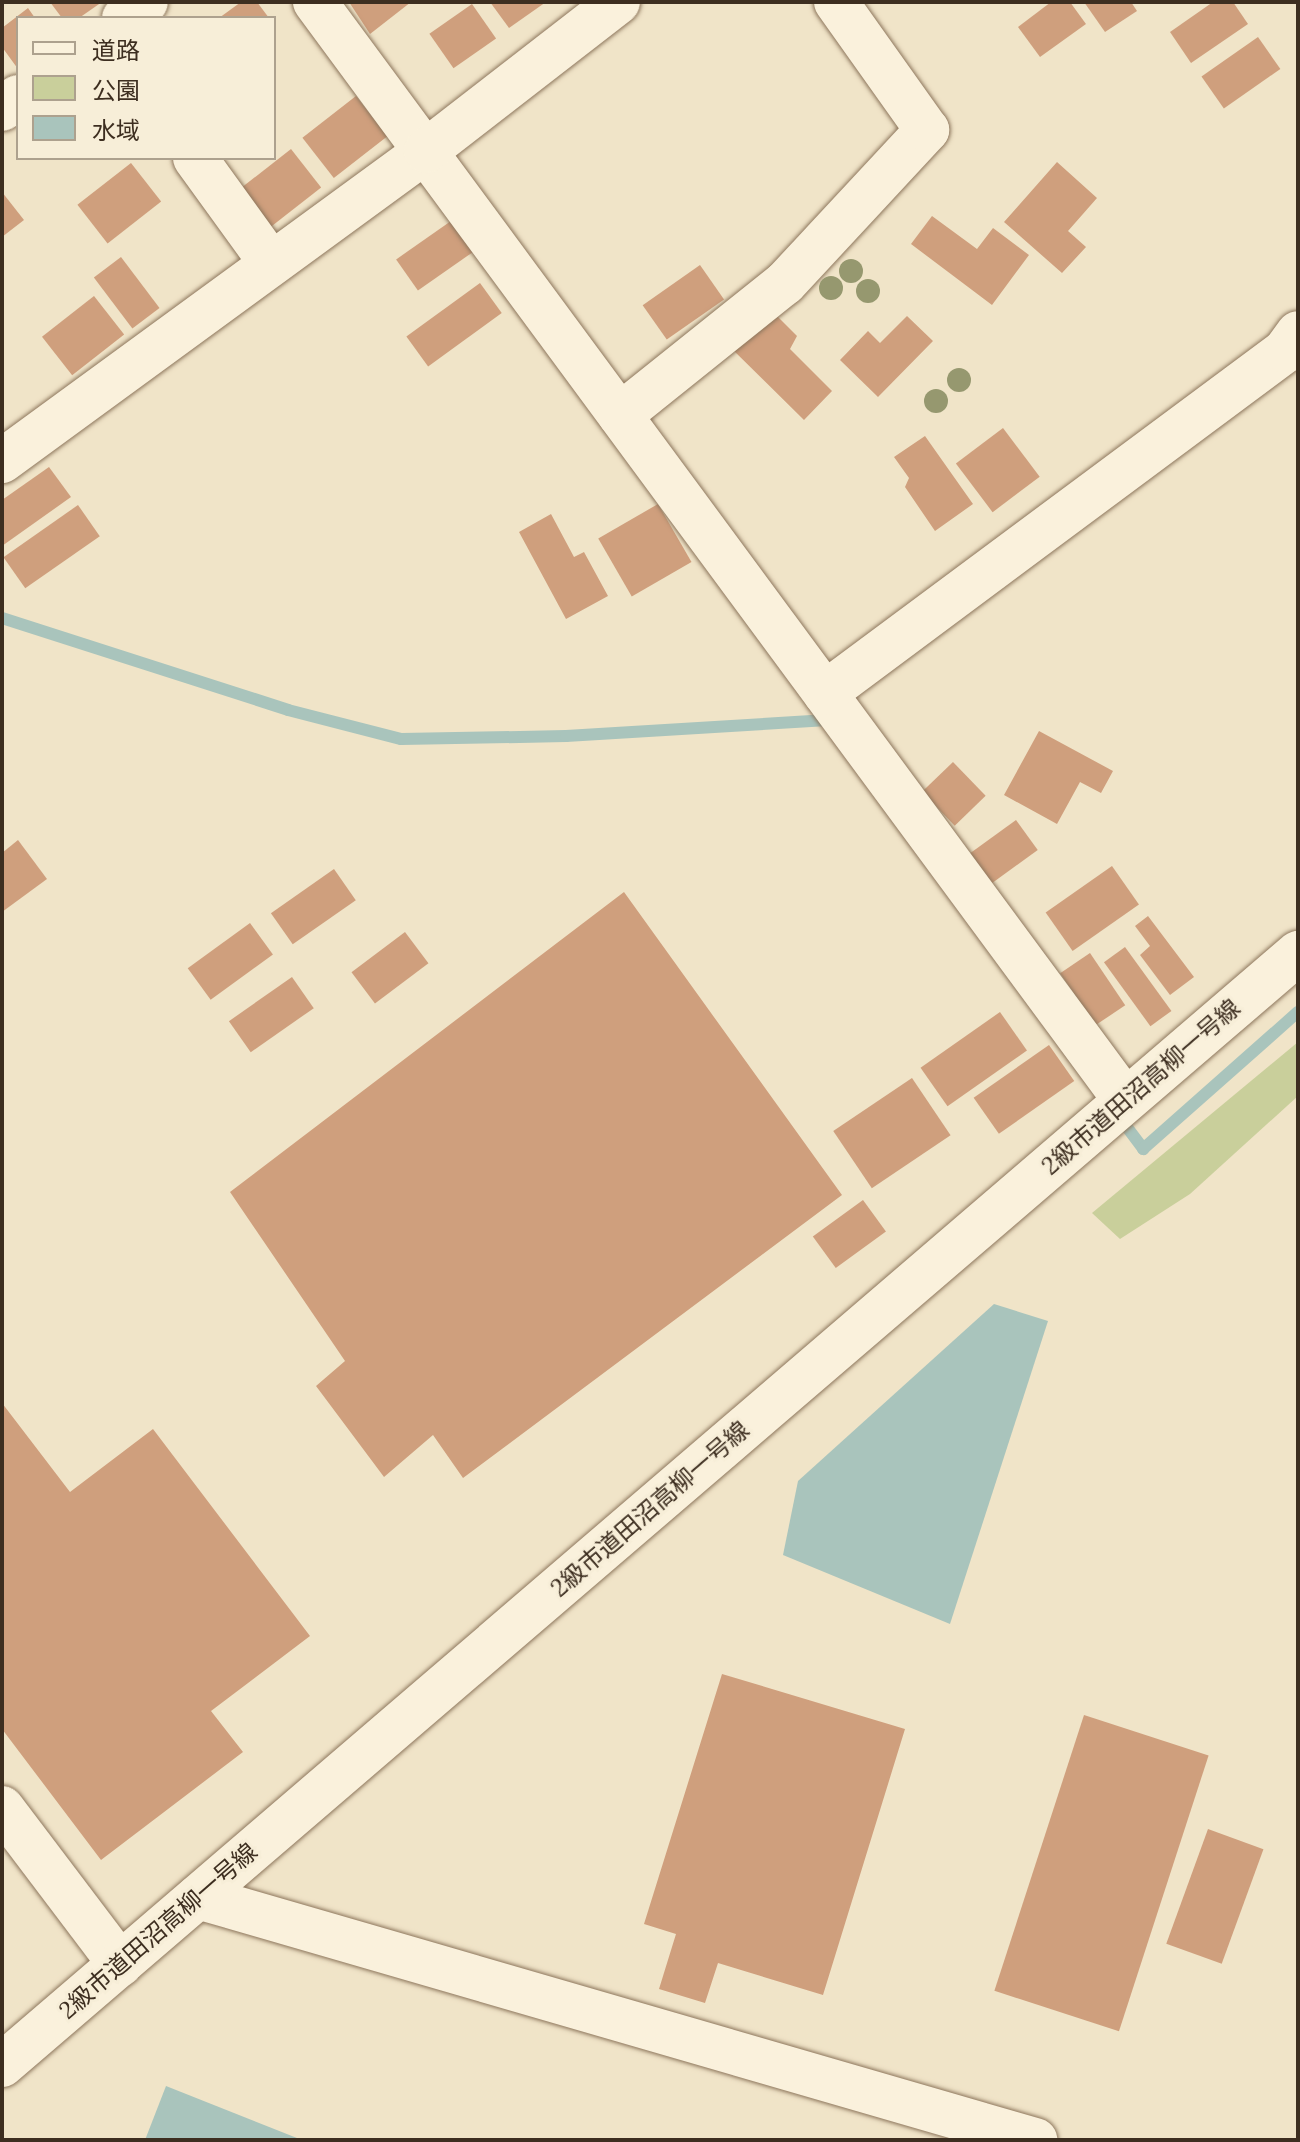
<!DOCTYPE html>
<meta charset="utf-8">
<style>
body{margin:0}
#map{position:relative;width:1300px;height:2142px;overflow:hidden;background:#f0e4c8;font-family:Lora,"Noto Sans JP",serif}
div>[style]{position:absolute}
.green>*{inset:0;background:#c9cf9b}
.water>*{inset:0;background:#a9c4bc}
.stream>*{height:12px;margin:-6px;padding:0 6px;transform-origin:6px;border-radius:6px;background:#a9c4bc}
.building>*{inset:0;background:#cf9f7d;transform-origin:0 0}
.roads{filter:drop-shadow(0 0 2px #8d765c) drop-shadow(0 0 2px #8d765c)}
.minor>*{height:44px;margin:-22px;padding:0 22px;transform-origin:22px;border-radius:22px;background:#faf1dc}
.trees>*{width:24px;height:24px;margin:-12px;border-radius:50%;background:#96986f}
span{translate:-50% -50%;white-space:nowrap;text-align:center;line-height:1.15;-webkit-text-stroke:6px #f7eed8;paint-order:stroke}
.street-label{font-size:24px;color:#3d2e20}
.frame{position:absolute;inset:0;border:4px solid #3d2e20;pointer-events:none}
.legend{position:absolute;left:16px;top:16px;width:260px;height:144px;box-sizing:border-box;background:#f7eed8;border:2px solid #ada18e;margin:0;padding:10px 14px;list-style:none;font-size:24px;color:#3d2e20}
.legend li{display:flex;align-items:center;gap:16px;height:40px}
.legend b{width:40px;border:2px solid #ada18e}
</style>
<div id="map">
<div class="green">
<i style="clip-path:polygon(1298px 1042px,1298px 1096px,1190px 1194px,1120px 1239px,1092px 1213px)"></i>
</div>
<div class="water">
<i style="clip-path:polygon(994px 1304px,1048px 1321px,950px 1624px,783px 1555px,798px 1481px)"></i>
<i style="clip-path:polygon(166px 2086px,302px 2140px,145px 2140px)"></i>
</div>
<div class="stream">
<i style="left:2px;top:618px;width:300px;rotate:17.8deg"></i>
<i style="left:288px;top:710px;width:117px;rotate:14.4deg"></i>
<i style="left:401px;top:739px;width:165px;rotate:-1deg"></i>
<i style="left:566px;top:736px;width:258px;rotate:-3.5deg"></i>
<i style="left:824px;top:720px;width:8px;rotate:-30deg"></i>
<i style="left:1120px;top:1118px;width:39px;rotate:53deg"></i>
<i style="left:1143px;top:1149px;width:207px;rotate:-41.5deg"></i>
</div>
<div class="building">
<i style="clip-path:polygon(50px 2px,102px 2px,79px 18px,62px 18px)"></i>
<i style="clip-path:polygon(241px 2px,257px 2px,269px 18px,219px 18px)"></i>
<i style="clip-path:polygon(349px 2px,411px 2px,370px 34px)"></i>
<i style="clip-path:polygon(490px 2px,546px 2px,509px 28px)"></i>
<i style="clip-path:polygon(1051px 2px,1070px 2px,1086px 24px,1040px 57px,1018px 27px)"></i>
<i style="clip-path:polygon(1084px 2px,1131px 2px,1137px 11px,1105px 32px)"></i>
<i style="clip-path:polygon(1213px 2px,1233px 2px,1248px 24px,1191px 63px,1170px 32px)"></i>
<i style="left:472px;top:4px;width:42px;height:52px;rotate:55deg"></i>
<i style="clip-path:polygon(28px 8px,35px 18px,18px 18px,18px 69px,2px 47px,2px 28px)"></i>
<i style="left:1258px;top:37px;width:39px;height:69px;rotate:55deg"></i>
<i style="left:356px;top:96px;width:51px;height:68px;rotate:52deg"></i>
<i style="left:291px;top:149px;width:49px;height:67px;rotate:52deg"></i>
<i style="clip-path:polygon(1057px 162px,1097px 198px,1068px 231px,1086px 247px,1062px 273px,1004px 222px)"></i>
<i style="left:131px;top:163px;width:49px;height:68px;rotate:52deg"></i>
<i style="clip-path:polygon(2px 192px,24px 220px,2px 237px)"></i>
<i style="clip-path:polygon(932px 216px,977px 249px,993px 228px,1029px 255px,992px 305px,911px 244px)"></i>
<i style="left:451px;top:221px;width:38px;height:67px;rotate:55deg"></i>
<i style="left:121px;top:257px;width:64px;height:34px;rotate:53deg"></i>
<i style="left:700px;top:265px;width:42px;height:70px;rotate:55deg"></i>
<i style="left:480px;top:283px;width:37px;height:91px;rotate:54deg"></i>
<i style="left:94px;top:296px;width:49px;height:66px;rotate:52deg"></i>
<i style="clip-path:polygon(769px 308px,797px 336px,790px 349px,832px 391px,804px 420px,730px 347px)"></i>
<i style="clip-path:polygon(907px 316px,933px 341px,878px 397px,840px 360px,868px 331px,880px 343px)"></i>
<i style="left:1003px;top:428px;width:61px;height:59px;rotate:53deg"></i>
<i style="clip-path:polygon(925px 436px,973px 504px,935px 531px,905px 487px,909px 478px,894px 457px)"></i>
<i style="clip-path:polygon(49px 467px,71px 497px,2px 546px,2px 500px)"></i>
<i style="left:658px;top:504px;width:67px;height:69px;rotate:60deg"></i>
<i style="left:78px;top:505px;width:38px;height:91px;rotate:55deg"></i>
<i style="clip-path:polygon(551px 514px,574px 557px,584px 552px,608px 596px,566px 619px,519px 532px)"></i>
<i style="clip-path:polygon(1039px 731px,1113px 771px,1101px 793px,1080px 782px,1057px 824px,1004px 795px)"></i>
<i style="left:953px;top:762px;width:47px;height:43px;rotate:46deg"></i>
<i style="left:1016px;top:820px;width:37px;height:58px;rotate:54deg"></i>
<i style="clip-path:polygon(18px 840px,47px 879px,2px 912px,2px 853px)"></i>
<i style="left:1112px;top:866px;width:47px;height:81px;rotate:55deg"></i>
<i style="left:334px;top:869px;width:38px;height:77px;rotate:55deg"></i>
<i style="clip-path:polygon(624px 892px,842px 1195px,463px 1478px,433px 1435px,384px 1477px,316px 1386px,345px 1361px,230px 1192px)"></i>
<i style="clip-path:polygon(1148px 916px,1194px 977px,1170px 995px,1140px 955px,1150px 946px,1135px 926px)"></i>
<i style="left:250px;top:923px;width:39px;height:77px;rotate:54deg"></i>
<i style="left:405px;top:932px;width:39px;height:67px;rotate:53deg"></i>
<i style="left:1125px;top:947px;width:79px;height:26px;rotate:54deg"></i>
<i style="left:1090px;top:953px;width:63px;height:36px;rotate:56deg"></i>
<i style="left:292px;top:977px;width:38px;height:77px;rotate:55deg"></i>
<i style="left:1000px;top:1012px;width:47px;height:97px;rotate:55deg"></i>
<i style="left:1049px;top:1045px;width:44px;height:92px;rotate:55deg"></i>
<i style="left:912px;top:1078px;width:69px;height:95px;rotate:56deg"></i>
<i style="left:863px;top:1200px;width:39px;height:62px;rotate:54deg"></i>
<i style="clip-path:polygon(2px 1403px,70px 1492px,153px 1429px,310px 1636px,211px 1711px,243px 1752px,101px 1860px,2px 1729px)"></i>
<i style="clip-path:polygon(722px 1674px,905px 1729px,823px 1995px,718px 1963px,705px 2003px,659px 1989px,676px 1934px,644px 1924px)"></i>
<i style="left:1084px;top:1715px;width:131px;height:290px;rotate:18deg"></i>
<i style="left:1208px;top:1829px;width:59px;height:122px;rotate:20deg"></i>
</div>
<div class="roads">
<div class="minor">
<i style="left:315px;top:2px;width:1364px;rotate:53.58deg"></i>
<i style="left:124px;top:18px;width:27px;rotate:-36deg"></i>
<i style="left:2px;top:109px;width:20px;rotate:-37deg"></i>
<i style="left:195px;top:158px;width:130px;rotate:54.1deg"></i>
<i style="left:620px;top:415px;width:211px;rotate:-38.7deg"></i>
<i style="left:785px;top:283px;width:209px;rotate:-47.1deg"></i>
<i style="left:927px;top:130px;width:157px;rotate:-125.4deg"></i>
<i style="left:2px;top:461px;width:525px;rotate:-36.17deg"></i>
<i style="left:426px;top:151px;width:243px;rotate:-37.8deg"></i>
<i style="left:825px;top:693px;width:573px;rotate:-36.63deg"></i>
<i style="left:1285px;top:351px;width:22px;rotate:-54deg"></i>
<i style="left:2px;top:1808px;width:196px;rotate:52.9deg"></i>
<i style="left:198px;top:1897px;width:872px;rotate:16.19deg"></i>
<i style="left:2px;top:2065px;width:1708px;rotate:-40.63deg"></i>
</div>
</div>
<div class="trees">
<i style="left:851px;top:271px"></i>
<i style="left:831px;top:288px"></i>
<i style="left:868px;top:291px"></i>
<i style="left:959px;top:380px"></i>
<i style="left:936px;top:401px"></i>
</div>
<div class="street-label">
<span style="left:1141px;top:1087px;rotate:-41deg">2級市道田沼高柳一号線</span>
<span style="left:650px;top:1509px;rotate:-41deg">2級市道田沼高柳一号線</span>
<span style="left:158px;top:1931px;rotate:-41deg">2級市道田沼高柳一号線</span>
</div>
<div class="frame"></div>
<ul class="legend">
<li><b style="height:10px;background:#faf1dc"></b>道路</li>
<li><b style="height:22px;background:#c9cf9b"></b>公園</li>
<li><b style="height:22px;background:#a9c4bc"></b>水域</li>
</ul>
</div>
